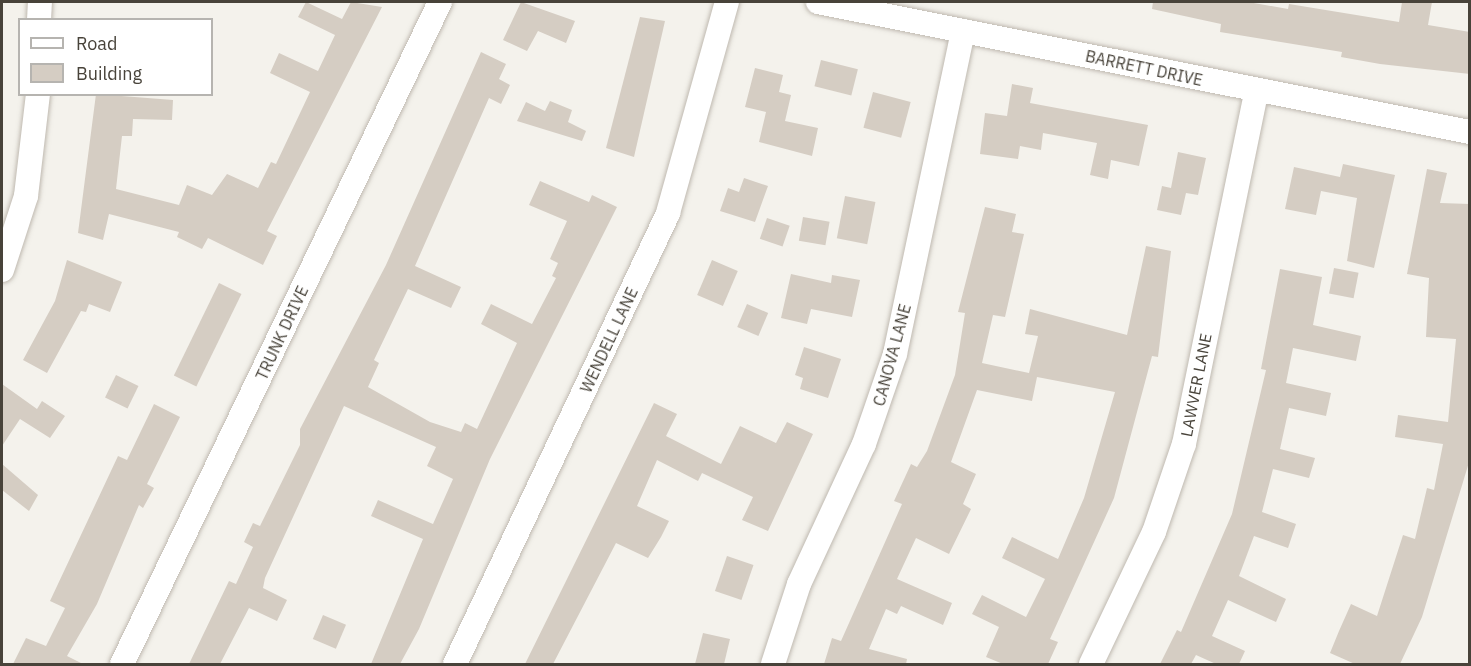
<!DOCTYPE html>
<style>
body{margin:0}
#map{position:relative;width:1471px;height:666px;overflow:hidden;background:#f4f2ec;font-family:"IBM Plex Sans",sans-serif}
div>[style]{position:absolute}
.building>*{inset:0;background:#d5cdc3;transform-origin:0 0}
.roads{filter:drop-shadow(0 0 2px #bfb9b0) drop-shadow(0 0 2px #bfb9b0)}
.street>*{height:24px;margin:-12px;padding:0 12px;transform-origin:12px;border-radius:12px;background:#fff}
span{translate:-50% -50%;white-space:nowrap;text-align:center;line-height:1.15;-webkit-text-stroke:6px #fff;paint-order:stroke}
.street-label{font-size:16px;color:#48433a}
.frame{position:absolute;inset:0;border:3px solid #48433a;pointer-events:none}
.legend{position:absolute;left:18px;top:18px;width:195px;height:78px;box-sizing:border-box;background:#fff;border:2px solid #b6b4b0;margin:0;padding:8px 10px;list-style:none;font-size:18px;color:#48433a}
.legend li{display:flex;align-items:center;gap:12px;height:30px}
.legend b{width:30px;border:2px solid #b6b4b0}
</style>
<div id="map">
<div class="building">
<i style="clip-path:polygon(306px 2px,342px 19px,351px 2px,382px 7px,267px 231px,277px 236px,263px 265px,208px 238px,202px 249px,177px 237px,179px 232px,109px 214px,103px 240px,78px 233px,96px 94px,173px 100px,172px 120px,133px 119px,132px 136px,122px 136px,116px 189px,179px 205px,187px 185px,212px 195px,227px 174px,258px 188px,271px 162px,276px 164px,310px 92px,270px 73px,279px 53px,318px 71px,335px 35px,298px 17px)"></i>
<i style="clip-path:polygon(521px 2px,575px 21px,566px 43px,538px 31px,527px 51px,503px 40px)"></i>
<i style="clip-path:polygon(1153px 2px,1248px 2px,1288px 9px,1289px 4px,1399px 22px,1402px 2px,1432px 2px,1428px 25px,1470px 32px,1470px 74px,1380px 64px,1341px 57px,1342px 52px,1220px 32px,1221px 24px,1152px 9px)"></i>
<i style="clip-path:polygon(640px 17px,665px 21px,634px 157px,606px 148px)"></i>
<i style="clip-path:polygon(481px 52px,506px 64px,499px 79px,510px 85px,501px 104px,489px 98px,415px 266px,461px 287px,451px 308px,408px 289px,374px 360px,379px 363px,368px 387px,430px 422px,461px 432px,465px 423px,477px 429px,517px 343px,481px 324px,491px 304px,532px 324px,556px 278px,552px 276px,558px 263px,550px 259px,567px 221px,529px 205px,540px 181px,589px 202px,592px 195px,617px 207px,490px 459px,419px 629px,400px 664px,371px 664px,423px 539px,371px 516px,378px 500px,433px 524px,453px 479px,427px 466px,436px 447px,344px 406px,265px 578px,263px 588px,287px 600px,277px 621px,249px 608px,220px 664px,189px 664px,229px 581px,236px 584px,253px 547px,244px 542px,253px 523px,260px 526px,300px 445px,300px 429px,386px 265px)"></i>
<i style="left:821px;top:60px;width:38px;height:27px;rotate:14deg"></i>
<i style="clip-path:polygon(755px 68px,783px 75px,779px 92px,791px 95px,785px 121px,818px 128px,812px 156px,759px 142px,766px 112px,745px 107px)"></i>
<i style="clip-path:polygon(1012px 84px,1033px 88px,1030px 103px,1148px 125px,1139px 166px,1111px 160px,1108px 179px,1090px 175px,1097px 143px,1043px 133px,1041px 150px,1020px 146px,1018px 159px,980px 154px,985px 113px,1007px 116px)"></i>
<i style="left:873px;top:92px;width:39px;height:37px;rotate:15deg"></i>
<i style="clip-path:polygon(550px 101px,572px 110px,568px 122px,586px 131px,582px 141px,517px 121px,526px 102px,545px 111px)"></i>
<i style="clip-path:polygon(1178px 152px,1206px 158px,1198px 195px,1186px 193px,1181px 215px,1157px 210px,1162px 186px,1171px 188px)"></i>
<i style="clip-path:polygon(1343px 164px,1395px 175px,1374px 268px,1347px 261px,1357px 198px,1321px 191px,1316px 215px,1285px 209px,1294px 167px,1340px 177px)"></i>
<i style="clip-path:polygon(1427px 169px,1447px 173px,1440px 203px,1470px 204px,1470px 459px,1422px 617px,1400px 664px,1355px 664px,1330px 653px,1339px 631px,1351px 604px,1377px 616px,1403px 535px,1415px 539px,1427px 488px,1434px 490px,1443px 444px,1395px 437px,1398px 415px,1448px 422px,1456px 339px,1426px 337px,1429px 278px,1407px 274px)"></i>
<i style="clip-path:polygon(744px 178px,768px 186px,755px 222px,720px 211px,728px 188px,739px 192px)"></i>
<i style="left:845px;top:196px;width:31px;height:43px;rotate:11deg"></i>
<i style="clip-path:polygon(985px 207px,1016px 214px,1012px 232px,1024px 234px,1005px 317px,993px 315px,982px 363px,1029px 373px,1038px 336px,1025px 334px,1030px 309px,1127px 335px,1146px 246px,1171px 251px,1158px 357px,1152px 356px,1114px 498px,1050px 639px,1058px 642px,1048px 664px,1003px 664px,986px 657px,999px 627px,972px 614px,982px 595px,1026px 617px,1045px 579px,1002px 558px,1012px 537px,1058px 559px,1084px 498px,1115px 392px,1037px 377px,1032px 401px,977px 390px,951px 462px,976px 474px,963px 504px,971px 509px,949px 554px,916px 538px,897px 579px,952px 603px,943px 625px,901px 606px,897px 614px,886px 609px,869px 649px,907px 659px,906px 664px,824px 664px,832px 638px,841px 641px,902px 504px,894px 501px,911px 464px,917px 467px,927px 451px,955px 375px,965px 313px,958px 312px)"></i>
<i style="left:803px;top:217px;width:27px;height:24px;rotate:10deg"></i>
<i style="left:767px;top:218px;width:24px;height:22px;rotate:19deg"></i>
<i style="clip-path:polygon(67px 260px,122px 282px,110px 312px,89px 304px,86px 312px,81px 311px,47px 373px,23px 360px,55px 301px)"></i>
<i style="left:712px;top:260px;width:28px;height:38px;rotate:23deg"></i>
<i style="left:1334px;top:268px;width:25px;height:26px;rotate:11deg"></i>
<i style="clip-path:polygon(1280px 269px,1322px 277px,1313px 325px,1361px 336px,1356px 361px,1293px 348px,1286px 383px,1331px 393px,1326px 416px,1289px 408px,1280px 449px,1315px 458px,1309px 478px,1273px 469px,1262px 512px,1296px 524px,1288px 548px,1254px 536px,1239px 576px,1286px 599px,1276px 622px,1228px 600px,1212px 636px,1245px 651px,1239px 664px,1216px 664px,1196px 655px,1191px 664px,1160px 664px,1177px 630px,1181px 632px,1232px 514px,1266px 370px,1261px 369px)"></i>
<i style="clip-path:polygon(791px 274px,831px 283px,832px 275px,860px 280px,852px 317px,811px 309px,807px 324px,781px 318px)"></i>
<i style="left:219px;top:283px;width:25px;height:103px;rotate:26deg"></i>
<i style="left:747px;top:304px;width:23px;height:25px;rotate:23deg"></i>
<i style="clip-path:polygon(804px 347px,841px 359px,828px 398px,800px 389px,803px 378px,795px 375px)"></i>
<i style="left:116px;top:375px;width:25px;height:25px;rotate:26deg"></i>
<i style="clip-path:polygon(2px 384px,37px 409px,42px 401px,65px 416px,50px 438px,20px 419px,2px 446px)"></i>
<i style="clip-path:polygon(654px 403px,677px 414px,666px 436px,721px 464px,740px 426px,776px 443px,787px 422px,813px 434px,768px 531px,742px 520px,753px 497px,702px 473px,698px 481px,657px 460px,637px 506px,669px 521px,661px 537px,648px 558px,616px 543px,553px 664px,525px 664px)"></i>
<i style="clip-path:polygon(154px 404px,180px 417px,147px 484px,154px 488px,143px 508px,139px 505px,97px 604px,67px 656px,83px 664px,13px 664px,26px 638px,46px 646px,65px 608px,50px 601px,118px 456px,127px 460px)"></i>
<i style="clip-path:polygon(2px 464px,38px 495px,29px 511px,2px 490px)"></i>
<i style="left:727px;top:556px;width:28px;height:37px;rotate:19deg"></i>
<i style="left:323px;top:615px;width:25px;height:26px;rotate:23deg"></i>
<i style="clip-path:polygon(703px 633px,730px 639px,724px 664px,695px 664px)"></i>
</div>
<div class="roads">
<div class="street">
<i style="left:818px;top:2px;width:665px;rotate:11.28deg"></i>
<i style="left:39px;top:20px;width:18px;rotate:-87deg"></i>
<i style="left:2px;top:270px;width:78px;rotate:-72deg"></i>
<i style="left:26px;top:196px;width:103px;rotate:-83.3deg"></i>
<i style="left:122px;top:664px;width:734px;rotate:-64.34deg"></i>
<i style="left:455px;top:664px;width:499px;rotate:-64.7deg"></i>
<i style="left:668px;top:213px;width:219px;rotate:-74.4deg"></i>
<i style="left:773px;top:664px;width:84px;rotate:-72deg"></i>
<i style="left:799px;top:584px;width:154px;rotate:-65.1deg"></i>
<i style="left:864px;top:444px;width:95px;rotate:-71deg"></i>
<i style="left:895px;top:354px;width:330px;rotate:-78.1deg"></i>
<i style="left:1091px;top:664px;width:146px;rotate:-64.5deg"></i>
<i style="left:1154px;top:532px;width:93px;rotate:-71.2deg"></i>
<i style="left:1184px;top:444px;width:359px;rotate:-78.4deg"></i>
</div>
</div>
<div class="street-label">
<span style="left:1144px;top:68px;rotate:12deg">BARRETT DRIVE</span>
<span style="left:282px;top:333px;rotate:-65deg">TRUNK DRIVE</span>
<span style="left:609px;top:340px;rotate:-65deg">WENDELL LANE</span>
<span style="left:892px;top:355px;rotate:-75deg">CANOVA LANE</span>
<span style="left:1196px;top:385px;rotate:-79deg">LAWVER LANE</span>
</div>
<div class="frame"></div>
<ul class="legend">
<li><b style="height:8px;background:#fff"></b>Road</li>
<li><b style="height:16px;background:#d5cdc3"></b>Building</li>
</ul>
</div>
